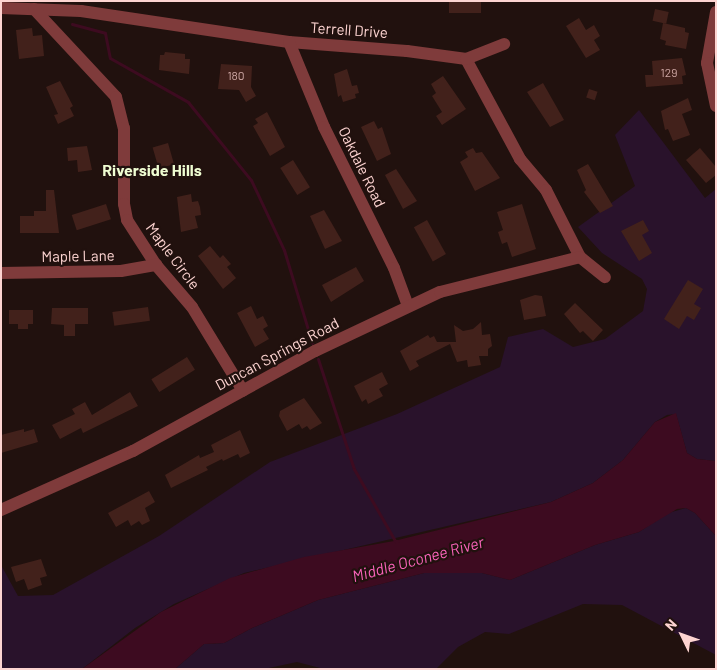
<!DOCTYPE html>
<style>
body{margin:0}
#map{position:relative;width:717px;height:670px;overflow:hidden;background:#21110e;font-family:Barlow,sans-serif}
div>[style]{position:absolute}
.green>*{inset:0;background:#29122b}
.water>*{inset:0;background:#3d0b20}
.stream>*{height:3px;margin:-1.5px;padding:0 1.5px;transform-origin:1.5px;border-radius:1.5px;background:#3d0b20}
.building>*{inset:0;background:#42211b;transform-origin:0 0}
.minor>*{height:12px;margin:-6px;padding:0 6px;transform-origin:6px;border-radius:6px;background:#7f3b3b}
span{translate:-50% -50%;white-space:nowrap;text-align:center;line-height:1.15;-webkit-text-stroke:4.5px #21110e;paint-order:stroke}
.number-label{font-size:12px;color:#cea7a4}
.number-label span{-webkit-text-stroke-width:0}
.street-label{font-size:15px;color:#fdd4d1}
.neighbourhood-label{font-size:16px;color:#effdd2;font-weight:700}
.water-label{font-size:16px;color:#f963ba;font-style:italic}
.frame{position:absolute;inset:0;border:2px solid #fdd4d1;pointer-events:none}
.north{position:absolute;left:657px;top:610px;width:50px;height:50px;-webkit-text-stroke:4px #21110e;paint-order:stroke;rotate:312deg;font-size:14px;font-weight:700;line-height:20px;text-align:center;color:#fdd4d1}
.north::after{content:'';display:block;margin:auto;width:18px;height:22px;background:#fdd4d1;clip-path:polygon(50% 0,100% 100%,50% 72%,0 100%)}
</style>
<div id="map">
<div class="green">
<i style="clip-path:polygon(639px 110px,705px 198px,716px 189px,716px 461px,697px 459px,687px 453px,676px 414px,667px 415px,655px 422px,623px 460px,593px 483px,551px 502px,244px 573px,174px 604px,135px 628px,82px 669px,1px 669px,1px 565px,18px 596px,53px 595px,159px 536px,270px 462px,397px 414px,500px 367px,508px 337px,543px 329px,573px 347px,605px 339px,643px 311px,647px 289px,642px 279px,602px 253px,578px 227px,635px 186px,615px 135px)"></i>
<i style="clip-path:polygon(686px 508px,695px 513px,716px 536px,716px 655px,622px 605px,583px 604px,509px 634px,485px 632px,458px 647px,436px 669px,324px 669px,297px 662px,264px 669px,175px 669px,204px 644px,224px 643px,252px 628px,318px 600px,424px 573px,482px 573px,510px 580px,595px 545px,639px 532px,668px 513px)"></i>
</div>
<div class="water">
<i style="clip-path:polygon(676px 413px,687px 453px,697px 459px,716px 461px,716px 536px,695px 513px,686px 508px,677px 509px,639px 532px,595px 545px,510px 580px,482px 573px,424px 573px,318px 600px,252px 628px,224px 643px,204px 644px,175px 669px,82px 669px,161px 612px,230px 578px,304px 557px,394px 541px,551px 502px,593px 483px,623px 460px,655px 422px)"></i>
</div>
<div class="stream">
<i style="left:72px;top:24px;width:34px;rotate:15deg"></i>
<i style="left:105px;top:33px;width:25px;rotate:79deg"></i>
<i style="left:110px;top:58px;width:90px;rotate:29.4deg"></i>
<i style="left:188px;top:102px;width:100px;rotate:51.1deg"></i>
<i style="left:251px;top:180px;width:77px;rotate:64.8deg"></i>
<i style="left:284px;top:250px;width:97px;rotate:73.2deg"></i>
<i style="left:318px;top:359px;width:116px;rotate:71.9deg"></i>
<i style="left:354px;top:469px;width:83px;rotate:60.3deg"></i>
<i style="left:395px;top:541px;width:3px"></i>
</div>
<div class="building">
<i style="left:449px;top:1px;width:32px;height:12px"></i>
<i style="left:655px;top:9px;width:14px;height:12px;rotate:12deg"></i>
<i style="clip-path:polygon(579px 18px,586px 30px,594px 25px,600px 36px,594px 40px,600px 50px,586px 58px,566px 26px)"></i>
<i style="clip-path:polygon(663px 23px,685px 28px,685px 32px,689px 33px,686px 49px,665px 45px,666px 41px,660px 39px)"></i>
<i style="clip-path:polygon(32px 28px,33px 36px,42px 35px,44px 56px,19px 59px,16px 30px)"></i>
<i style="clip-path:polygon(165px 52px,185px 54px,185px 59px,190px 59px,189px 74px,159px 70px,160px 55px,164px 55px)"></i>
<i style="clip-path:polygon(682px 58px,686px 75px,682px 76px,683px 84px,646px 87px,645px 75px,653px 75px,652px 61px)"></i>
<i style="clip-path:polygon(221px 64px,252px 66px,251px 87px,256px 96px,246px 102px,239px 90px,218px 89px)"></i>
<i style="clip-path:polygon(347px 69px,352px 86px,357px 85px,359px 93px,355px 94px,356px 98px,343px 102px,341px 95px,338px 97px,334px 74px)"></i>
<i style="clip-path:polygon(443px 76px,466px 109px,442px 125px,436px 116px,442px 112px,432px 96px,436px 93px,431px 84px)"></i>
<i style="clip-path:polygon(60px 81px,73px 106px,70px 108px,74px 116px,58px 124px,54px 115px,58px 114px,46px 87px)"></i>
<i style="clip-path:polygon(543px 83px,564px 120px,550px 127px,527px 92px)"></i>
<i style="left:589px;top:89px;width:9px;height:9px;rotate:18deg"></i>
<i style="clip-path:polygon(688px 98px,692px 110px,682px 114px,690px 135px,673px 141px,668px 129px,665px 130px,661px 111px)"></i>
<i style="clip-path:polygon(267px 112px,285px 147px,270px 156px,253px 126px,258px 123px,255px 119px)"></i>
<i style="clip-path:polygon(374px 121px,378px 129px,382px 127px,391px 154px,377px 161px,361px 127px)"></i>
<i style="left:168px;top:143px;width:22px;height:16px;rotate:74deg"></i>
<i style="clip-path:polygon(87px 146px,92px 170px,78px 172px,77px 160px,68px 161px,67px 148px)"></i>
<i style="clip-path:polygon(473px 148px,476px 153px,482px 152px,500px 178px,475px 191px,460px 162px,468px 157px,465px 152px)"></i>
<i style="clip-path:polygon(700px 148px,716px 167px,716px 175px,706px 183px,686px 160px)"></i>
<i style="left:293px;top:160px;width:32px;height:15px;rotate:58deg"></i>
<i style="clip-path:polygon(588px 164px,613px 206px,600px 213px,584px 192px,586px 190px,577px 170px)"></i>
<i style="clip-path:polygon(396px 169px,417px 201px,403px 209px,385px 175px)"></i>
<i style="clip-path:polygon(46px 190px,54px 190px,59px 233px,20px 233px,20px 216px,34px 216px,34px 211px,46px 211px)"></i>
<i style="clip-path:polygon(191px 194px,192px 202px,198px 201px,200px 207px,201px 215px,195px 216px,198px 228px,181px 232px,177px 197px)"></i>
<i style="left:106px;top:204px;width:16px;height:36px;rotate:72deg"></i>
<i style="clip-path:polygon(522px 204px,536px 249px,512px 257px,507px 242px,502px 244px,498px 232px,503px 230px,497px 212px)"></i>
<i style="clip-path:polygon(324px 210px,342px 241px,325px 249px,310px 216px)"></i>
<i style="left:427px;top:220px;width:39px;height:15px;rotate:61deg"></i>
<i style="clip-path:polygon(643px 220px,649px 231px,642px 235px,652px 253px,639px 261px,621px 231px)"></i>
<i style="clip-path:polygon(210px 246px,220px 258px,223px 255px,231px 264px,227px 267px,236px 278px,223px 289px,198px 256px)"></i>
<i style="clip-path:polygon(356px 267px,364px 281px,331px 302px,322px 285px)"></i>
<i style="clip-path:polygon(688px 280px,703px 289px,694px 304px,701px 308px,694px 320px,687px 316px,679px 329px,664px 319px)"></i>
<i style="clip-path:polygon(535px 295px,542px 296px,546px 316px,524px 320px,520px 300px)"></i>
<i style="clip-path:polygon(575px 303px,603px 330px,593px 341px,583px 331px,580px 333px,564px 314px)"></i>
<i style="clip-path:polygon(251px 306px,257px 319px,263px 316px,268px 326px,263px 329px,269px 339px,255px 347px,237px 313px)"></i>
<i style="left:148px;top:307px;width:14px;height:36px;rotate:82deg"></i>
<i style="clip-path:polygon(52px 308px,88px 308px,88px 324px,75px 324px,75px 336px,64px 336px,64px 325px,51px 324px)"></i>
<i style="clip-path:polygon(9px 310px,33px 310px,33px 324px,28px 324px,28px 329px,18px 329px,18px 324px,9px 324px)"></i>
<i style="clip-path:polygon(481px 322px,482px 335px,490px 334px,492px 346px,488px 349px,488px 356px,479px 356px,481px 365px,468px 367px,467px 360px,457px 362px,450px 344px,416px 361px,419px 366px,410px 371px,400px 351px,428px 335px,430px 338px,434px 336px,437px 342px,456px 342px,454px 325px,463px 331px,473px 329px)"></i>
<i style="left:187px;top:357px;width:15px;height:42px;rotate:58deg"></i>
<i style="clip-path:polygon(382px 372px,388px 384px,379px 389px,383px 396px,368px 404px,366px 399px,362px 402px,354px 386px)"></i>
<i style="clip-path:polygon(130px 392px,138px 406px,83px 433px,81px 428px,60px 439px,52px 425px,75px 414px,72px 409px,85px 402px,92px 415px)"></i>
<i style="clip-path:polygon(304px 398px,322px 423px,310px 430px,307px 426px,302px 429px,299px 424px,287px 431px,279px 416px,280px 411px)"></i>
<i style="clip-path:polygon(24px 429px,24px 432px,34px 429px,38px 442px,1px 453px,1px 435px)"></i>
<i style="clip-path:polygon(240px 430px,250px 453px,240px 458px,238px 454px,223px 461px,222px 459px,206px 467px,208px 470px,171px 488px,165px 475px,199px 455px,200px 458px,214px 452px,211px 445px)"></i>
<i style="clip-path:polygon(149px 491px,155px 502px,145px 508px,150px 521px,142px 525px,139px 521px,131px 526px,128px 520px,116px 527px,108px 513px)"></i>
<i style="clip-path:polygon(41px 559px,47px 576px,40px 578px,42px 585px,28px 590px,24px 579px,16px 582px,11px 567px)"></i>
</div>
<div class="minor">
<i style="left:1px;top:8px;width:80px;rotate:2.1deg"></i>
<i style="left:81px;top:11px;width:210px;rotate:8.5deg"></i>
<i style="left:289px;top:42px;width:118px;rotate:4.4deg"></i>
<i style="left:407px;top:51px;width:60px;rotate:7.7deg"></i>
<i style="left:466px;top:59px;width:114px;rotate:61.6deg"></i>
<i style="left:520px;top:159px;width:40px;rotate:50deg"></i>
<i style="left:546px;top:190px;width:75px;rotate:63.1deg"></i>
<i style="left:580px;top:257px;width:32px;rotate:39deg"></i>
<i style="left:34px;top:9px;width:120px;rotate:47deg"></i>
<i style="left:116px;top:97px;width:32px;rotate:76deg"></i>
<i style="left:124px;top:128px;width:76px;rotate:90deg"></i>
<i style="left:124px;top:204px;width:16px;rotate:79deg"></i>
<i style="left:127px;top:220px;width:54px;rotate:57.2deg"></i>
<i style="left:156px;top:265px;width:55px;rotate:49.4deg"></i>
<i style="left:192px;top:307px;width:98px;rotate:58.7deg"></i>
<i style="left:716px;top:12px;width:52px;rotate:100deg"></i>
<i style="left:707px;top:63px;width:44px;rotate:78.2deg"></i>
<i style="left:289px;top:42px;width:92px;rotate:67.6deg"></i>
<i style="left:324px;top:127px;width:157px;rotate:63.6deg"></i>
<i style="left:394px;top:268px;width:40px;rotate:69.8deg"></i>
<i style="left:466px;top:59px;width:41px;rotate:-21.5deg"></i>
<i style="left:1px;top:273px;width:120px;rotate:-1deg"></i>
<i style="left:121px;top:271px;width:36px;rotate:-10deg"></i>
<i style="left:1px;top:510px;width:145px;rotate:-24.1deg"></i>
<i style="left:133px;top:451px;width:208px;rotate:-28.8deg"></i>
<i style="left:315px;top:351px;width:138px;rotate:-25.3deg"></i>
<i style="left:440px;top:292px;width:144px;rotate:-14deg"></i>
</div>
<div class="number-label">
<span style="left:669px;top:73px">129</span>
<span style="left:236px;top:76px">180</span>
</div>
<div class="street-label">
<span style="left:349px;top:30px;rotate:4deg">Terrell Drive</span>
<span style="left:362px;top:167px;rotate:64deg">Oakdale Road</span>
<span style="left:78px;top:256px;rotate:-1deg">Maple Lane</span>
<span style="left:173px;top:256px;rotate:53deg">Maple Circle</span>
<span style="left:277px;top:354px;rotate:-28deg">Duncan Springs Road</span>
</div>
<div class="neighbourhood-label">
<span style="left:152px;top:170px">Riverside Hills</span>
</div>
<div class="water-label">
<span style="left:418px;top:559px;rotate:-15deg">Middle Oconee River</span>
</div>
<div class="frame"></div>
<div class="north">N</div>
</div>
